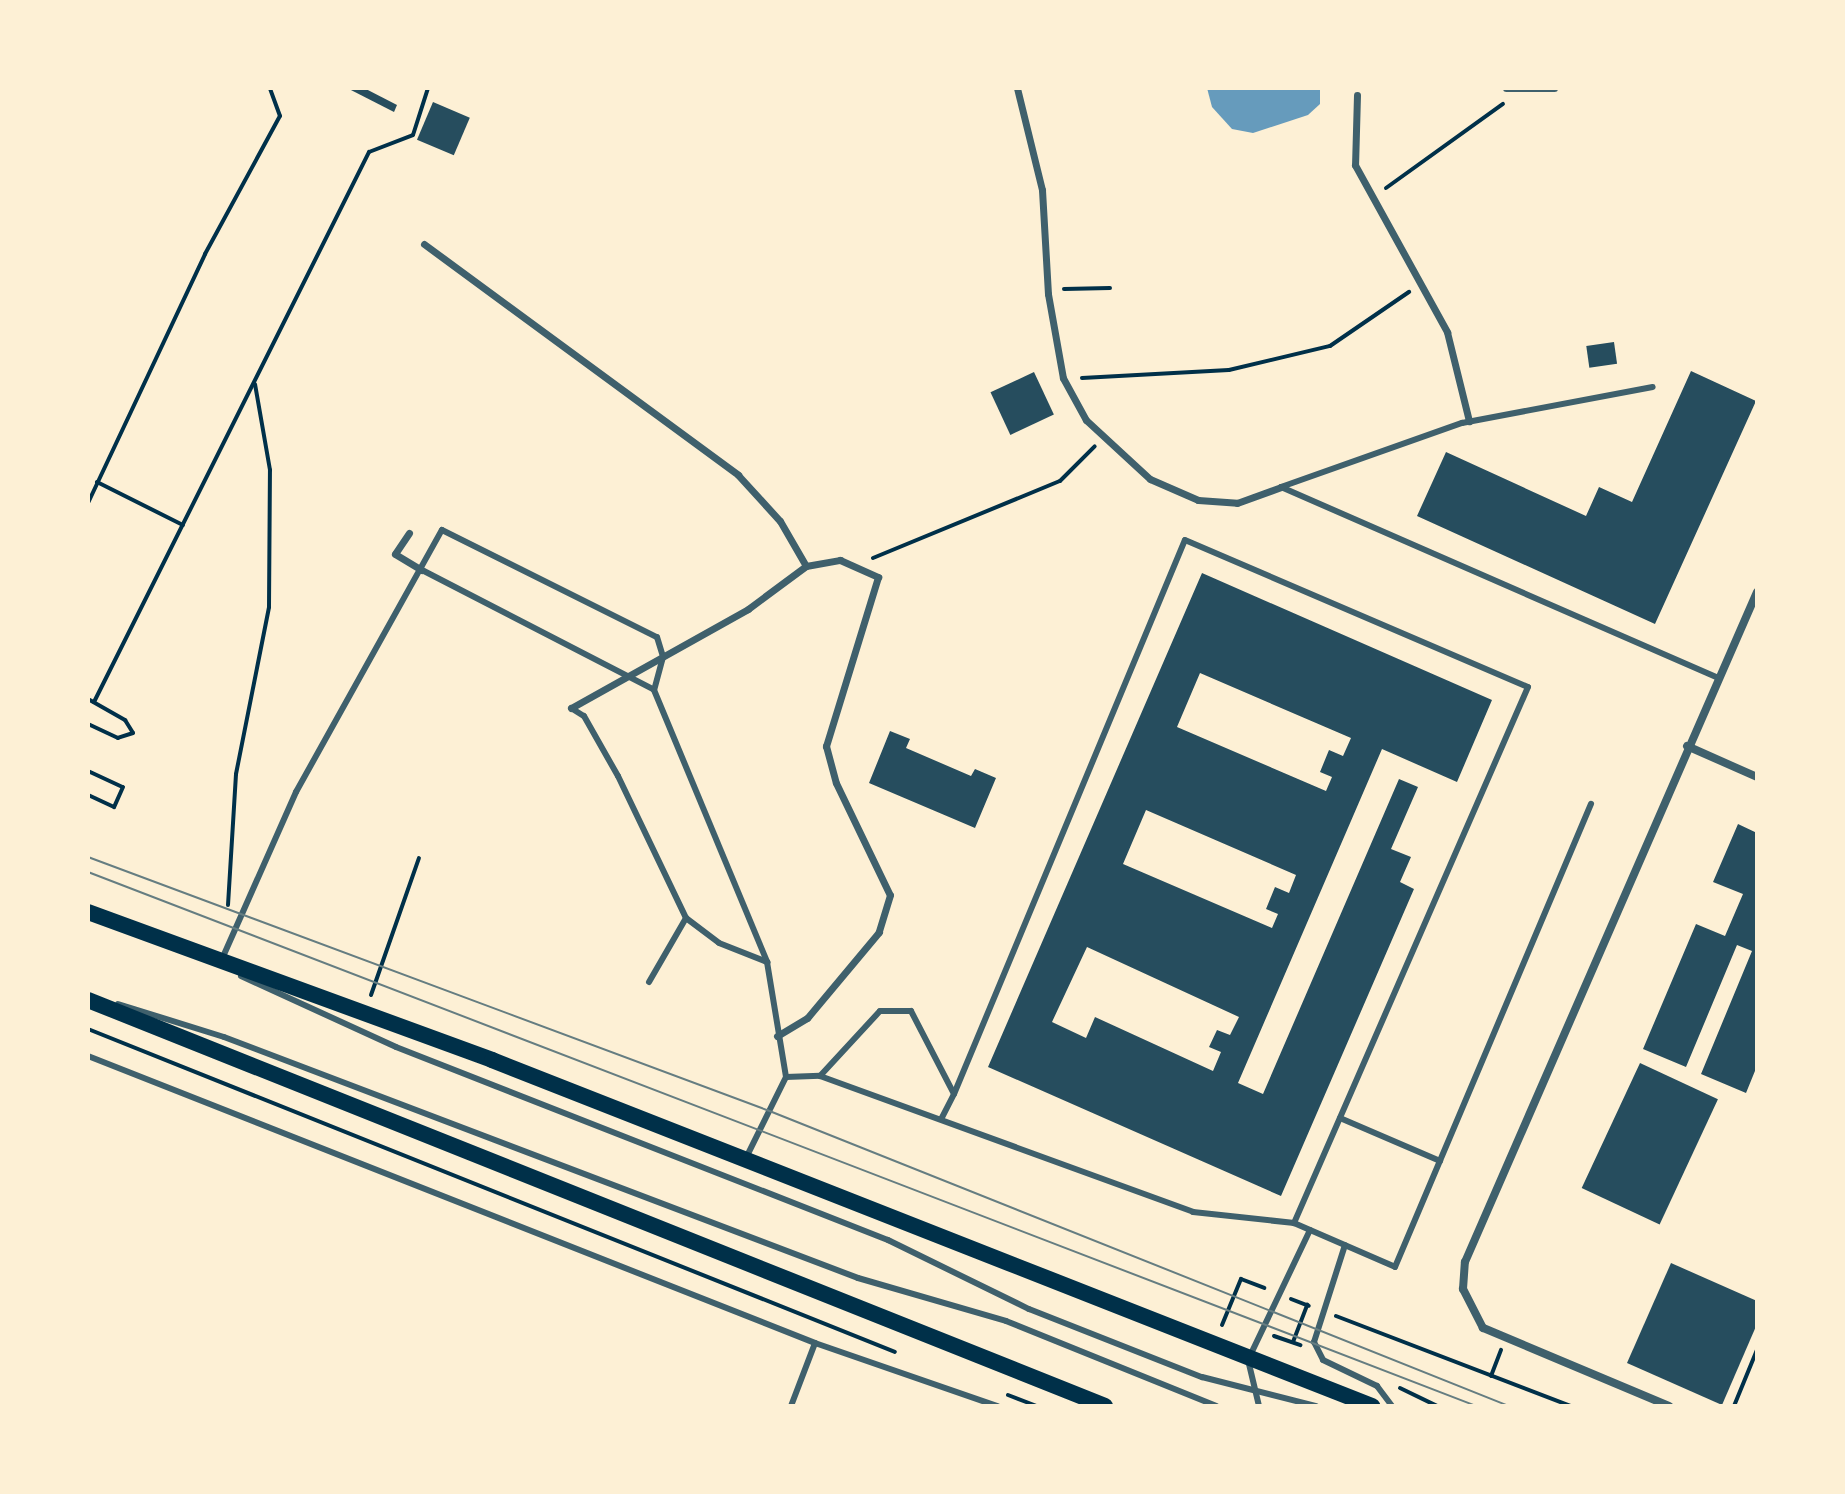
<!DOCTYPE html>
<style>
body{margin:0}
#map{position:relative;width:1845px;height:1494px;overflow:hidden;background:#fdf0d5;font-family:"Golos Text",sans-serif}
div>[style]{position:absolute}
.water>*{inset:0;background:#669bbc}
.building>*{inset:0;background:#264d5e;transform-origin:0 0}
.path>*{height:4px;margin:-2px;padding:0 2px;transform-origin:2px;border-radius:2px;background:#003049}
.service>*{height:6px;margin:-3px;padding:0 3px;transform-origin:3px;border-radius:3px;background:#3f606c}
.pedestrian>*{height:7px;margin:-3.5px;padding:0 3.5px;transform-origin:3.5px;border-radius:3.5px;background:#3f606c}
.minor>*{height:8px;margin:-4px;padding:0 4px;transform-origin:4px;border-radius:4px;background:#3f606c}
.secondary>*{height:16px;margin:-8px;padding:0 8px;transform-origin:8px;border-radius:8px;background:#003049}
.tram>*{height:2px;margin:-1px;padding:0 1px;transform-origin:1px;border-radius:1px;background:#657d81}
span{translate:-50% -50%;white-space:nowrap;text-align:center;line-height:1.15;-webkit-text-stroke:6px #fdf0d5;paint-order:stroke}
.frame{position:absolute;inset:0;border:90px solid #fdf0d5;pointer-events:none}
</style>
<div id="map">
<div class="water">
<i style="clip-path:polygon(1207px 88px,1320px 88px,1320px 104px,1308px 115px,1253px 133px,1232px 129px,1212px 107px)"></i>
</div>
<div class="building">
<i style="clip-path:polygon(347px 88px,364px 88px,397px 105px,394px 112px)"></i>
<i style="left:433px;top:102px;width:40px;height:41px;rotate:23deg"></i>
<i style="left:1614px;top:342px;width:22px;height:28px;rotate:82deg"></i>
<i style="clip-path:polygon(1691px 371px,1756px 401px,1655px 624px,1417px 516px,1446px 452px,1586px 516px,1599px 487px,1632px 502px)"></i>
<i style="left:1034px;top:372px;width:47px;height:48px;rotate:65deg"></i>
<i style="clip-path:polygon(evenodd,1202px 573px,1492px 700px,1457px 782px,1382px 749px,1238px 1083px,1263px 1094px,1399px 779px,1418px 787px,1391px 849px,1411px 857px,1400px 882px,1414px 889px,1281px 1196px,988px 1067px,1202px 573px,1200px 673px,1351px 738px,1343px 756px,1329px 750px,1320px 772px,1332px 777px,1326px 791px,1177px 727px,1200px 673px,1202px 573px,1146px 810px,1296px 875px,1289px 893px,1275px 887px,1266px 909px,1278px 914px,1272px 928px,1123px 864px,1146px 810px,1202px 573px,1087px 947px,1239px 1017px,1230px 1035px,1217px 1030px,1209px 1047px,1221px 1052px,1213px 1071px,1095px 1017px,1086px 1038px,1052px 1022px,1087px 947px)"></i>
<i style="clip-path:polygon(890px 731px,910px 739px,906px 748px,971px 776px,975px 769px,996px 778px,975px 828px,869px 783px)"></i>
<i style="clip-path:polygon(1738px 824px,1757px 833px,1757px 1066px,1746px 1093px,1701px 1074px,1752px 951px,1737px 945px,1686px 1067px,1643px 1049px,1696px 924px,1725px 936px,1743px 894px,1713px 882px)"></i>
<i style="left:1640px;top:1063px;width:86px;height:138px;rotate:25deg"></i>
<i style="clip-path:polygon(1671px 1263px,1757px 1301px,1757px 1324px,1722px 1405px,1627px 1363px)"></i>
</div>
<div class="path">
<i style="left:1386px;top:188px;width:144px;rotate:-35.7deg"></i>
<i style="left:1064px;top:289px;width:46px;rotate:-1.2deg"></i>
<i style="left:1082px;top:378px;width:147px;rotate:-3.1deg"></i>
<i style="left:1229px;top:370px;width:104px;rotate:-13.4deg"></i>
<i style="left:1330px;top:346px;width:96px;rotate:-34.4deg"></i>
<i style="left:97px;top:482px;width:96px;rotate:26.6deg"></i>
<i style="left:88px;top:503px;width:275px;rotate:-64.8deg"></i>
<i style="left:205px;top:254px;width:157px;rotate:-61.5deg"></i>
<i style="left:280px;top:116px;width:30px;rotate:-110deg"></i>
<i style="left:873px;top:558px;width:202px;rotate:-22.4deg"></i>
<i style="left:1060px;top:481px;width:49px;rotate:-45deg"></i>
<i style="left:88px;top:699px;width:43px;rotate:29.6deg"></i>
<i style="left:125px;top:720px;width:15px;rotate:58deg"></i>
<i style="left:133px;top:733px;width:16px;rotate:162deg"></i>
<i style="left:118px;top:738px;width:33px;rotate:-155deg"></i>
<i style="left:94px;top:702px;width:615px;rotate:-63.43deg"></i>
<i style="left:369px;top:152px;width:47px;rotate:-21.1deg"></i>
<i style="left:413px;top:135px;width:49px;rotate:-72.3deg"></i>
<i style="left:88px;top:771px;width:38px;rotate:25deg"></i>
<i style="left:123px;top:787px;width:22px;rotate:114deg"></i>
<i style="left:114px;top:807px;width:29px;rotate:-155deg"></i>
<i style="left:228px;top:905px;width:131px;rotate:-86.5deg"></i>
<i style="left:236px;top:774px;width:170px;rotate:-78.8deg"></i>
<i style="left:269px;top:607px;width:137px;rotate:-89.6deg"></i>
<i style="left:270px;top:470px;width:87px;rotate:-99.9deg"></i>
<i style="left:371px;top:995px;width:145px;rotate:-70.7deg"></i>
<i style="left:88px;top:1029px;width:869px;rotate:21.81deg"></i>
<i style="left:1291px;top:1299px;width:19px;rotate:21deg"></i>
<i style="left:1336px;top:1316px;width:251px;rotate:21deg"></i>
<i style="left:1222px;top:1325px;width:50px;rotate:-67.6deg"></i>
<i style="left:1241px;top:1279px;width:25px;rotate:21deg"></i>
<i style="left:1274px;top:1336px;width:28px;rotate:19deg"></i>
<i style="left:1293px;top:1342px;width:40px;rotate:-69deg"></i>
<i style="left:1491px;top:1376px;width:28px;rotate:-69deg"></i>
<i style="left:1400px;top:1388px;width:41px;rotate:25.9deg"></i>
<i style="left:1008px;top:1395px;width:30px;rotate:21deg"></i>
<i style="left:1734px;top:1406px;width:61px;rotate:-67.7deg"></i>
</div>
<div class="service">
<i style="left:1281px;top:487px;width:478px;rotate:23.6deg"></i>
<i style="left:1281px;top:487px;width:192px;rotate:-19.5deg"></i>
<i style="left:1462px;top:423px;width:194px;rotate:-10.7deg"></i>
<i style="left:422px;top:570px;width:261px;rotate:27.3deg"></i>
<i style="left:654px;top:690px;width:295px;rotate:67.4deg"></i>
<i style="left:767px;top:962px;width:117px;rotate:80.6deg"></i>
<i style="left:786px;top:1077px;width:88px;rotate:116.3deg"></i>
<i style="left:571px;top:708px;width:15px;rotate:32deg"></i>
<i style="left:584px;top:716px;width:69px;rotate:60.5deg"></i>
<i style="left:618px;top:776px;width:157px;rotate:64.4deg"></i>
<i style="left:686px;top:918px;width:41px;rotate:37.1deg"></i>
<i style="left:719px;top:943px;width:52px;rotate:21.6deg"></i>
<i style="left:222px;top:959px;width:183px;rotate:-66.1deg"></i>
<i style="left:296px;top:792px;width:300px;rotate:-60.9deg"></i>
<i style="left:442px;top:530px;width:240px;rotate:26.5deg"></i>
<i style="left:657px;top:637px;width:21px;rotate:73deg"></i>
<i style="left:663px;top:657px;width:34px;rotate:105deg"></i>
<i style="left:241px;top:976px;width:170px;rotate:24.6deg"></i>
<i style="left:396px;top:1047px;width:529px;rotate:21.42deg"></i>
<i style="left:888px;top:1240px;width:157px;rotate:26.1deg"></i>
<i style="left:1029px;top:1309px;width:186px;rotate:21.5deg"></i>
<i style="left:1202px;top:1377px;width:118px;rotate:14.3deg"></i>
<i style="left:649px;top:982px;width:74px;rotate:-60deg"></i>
<i style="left:118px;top:1004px;width:111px;rotate:17.3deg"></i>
<i style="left:224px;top:1037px;width:678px;rotate:20.81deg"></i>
<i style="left:858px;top:1278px;width:154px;rotate:16.2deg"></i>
<i style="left:1006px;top:1321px;width:227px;rotate:22deg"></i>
<i style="left:88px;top:1056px;width:782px;rotate:21.54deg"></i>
<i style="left:815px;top:1343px;width:193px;rotate:19.1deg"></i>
<i style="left:820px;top:1076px;width:88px;rotate:-47.3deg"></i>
<i style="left:880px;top:1011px;width:31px"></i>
<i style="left:911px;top:1011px;width:93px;rotate:62.6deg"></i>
<i style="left:954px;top:1094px;width:28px;rotate:117deg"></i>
<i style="left:786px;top:1077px;width:34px;rotate:-2deg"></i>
<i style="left:820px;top:1076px;width:397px;rotate:20deg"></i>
<i style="left:1193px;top:1212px;width:102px;rotate:6.2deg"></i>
<i style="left:1294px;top:1223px;width:110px;rotate:23.5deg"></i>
<i style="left:1395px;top:1267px;width:503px;rotate:-67.06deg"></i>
<i style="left:954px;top:1094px;width:600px;rotate:-67.37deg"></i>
<i style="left:1185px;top:540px;width:373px;rotate:23.2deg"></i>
<i style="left:1528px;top:687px;width:585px;rotate:113.58deg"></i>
<i style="left:1340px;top:1118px;width:109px;rotate:23.3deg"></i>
<i style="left:1345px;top:1245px;width:102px;rotate:107.7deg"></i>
<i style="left:1314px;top:1342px;width:20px;rotate:63deg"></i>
<i style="left:1323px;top:1360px;width:60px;rotate:25.7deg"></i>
<i style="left:1377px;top:1386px;width:25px;rotate:53deg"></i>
<i style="left:791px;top:1406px;width:67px;rotate:-69.1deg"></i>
<i style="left:1259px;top:1406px;width:47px;rotate:-103.4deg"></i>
<i style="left:1248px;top:1360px;width:144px;rotate:-64.5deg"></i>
</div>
<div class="pedestrian">
<i style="left:1017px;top:88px;width:105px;rotate:76.2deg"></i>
<i style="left:1042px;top:190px;width:104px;rotate:86.7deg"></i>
<i style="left:1048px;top:294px;width:85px;rotate:79.9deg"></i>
<i style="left:1063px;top:378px;width:48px;rotate:61.3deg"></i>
<i style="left:1086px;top:420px;width:87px;rotate:42.7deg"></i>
<i style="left:1150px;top:479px;width:52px;rotate:23.6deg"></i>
<i style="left:1198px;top:500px;width:39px;rotate:4deg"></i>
<i style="left:1237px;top:503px;width:47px;rotate:-20deg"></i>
<i style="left:1506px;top:88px;width:48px"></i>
<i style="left:1357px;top:95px;width:70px;rotate:91.6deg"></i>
<i style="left:1355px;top:165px;width:191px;rotate:61.1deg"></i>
<i style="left:1447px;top:332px;width:92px;rotate:76.1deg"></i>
<i style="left:424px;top:244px;width:390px;rotate:36.3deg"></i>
<i style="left:738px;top:475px;width:62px;rotate:47.6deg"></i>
<i style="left:780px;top:521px;width:52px;rotate:60deg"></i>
<i style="left:409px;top:533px;width:25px;rotate:124deg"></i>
<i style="left:395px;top:554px;width:31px;rotate:31deg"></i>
<i style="left:571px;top:708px;width:203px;rotate:-29.2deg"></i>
<i style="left:748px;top:609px;width:72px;rotate:-36.6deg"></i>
<i style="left:806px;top:566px;width:35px;rotate:-10deg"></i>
<i style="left:840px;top:560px;width:42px;rotate:24.1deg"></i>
<i style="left:878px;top:577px;width:177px;rotate:107.1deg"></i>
<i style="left:826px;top:746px;width:38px;rotate:75deg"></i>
<i style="left:836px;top:783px;width:124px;rotate:64.3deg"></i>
<i style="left:890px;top:895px;width:39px;rotate:107deg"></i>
<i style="left:879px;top:932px;width:112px;rotate:129.9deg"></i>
<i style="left:807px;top:1018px;width:35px;rotate:149deg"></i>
</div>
<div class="minor">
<i style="left:1687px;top:746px;width:77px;rotate:23.9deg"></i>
<i style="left:1669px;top:1406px;width:202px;rotate:-157.2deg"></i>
<i style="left:1483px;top:1328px;width:44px;rotate:-117.1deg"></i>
<i style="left:1463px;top:1289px;width:27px;rotate:-86deg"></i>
<i style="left:1465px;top:1262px;width:731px;rotate:-66.45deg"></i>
</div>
<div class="secondary">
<i style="left:88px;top:912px;width:430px;rotate:20.1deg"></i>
<i style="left:492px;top:1060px;width:946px;rotate:21.46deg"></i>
<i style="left:88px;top:1000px;width:1095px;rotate:21.76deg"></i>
</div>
<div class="tram">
<i style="left:88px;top:857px;width:725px;rotate:20.44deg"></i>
<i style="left:767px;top:1110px;width:799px;rotate:21.75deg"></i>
<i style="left:88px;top:872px;width:1487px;rotate:21.04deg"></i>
</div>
<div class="frame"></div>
</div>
